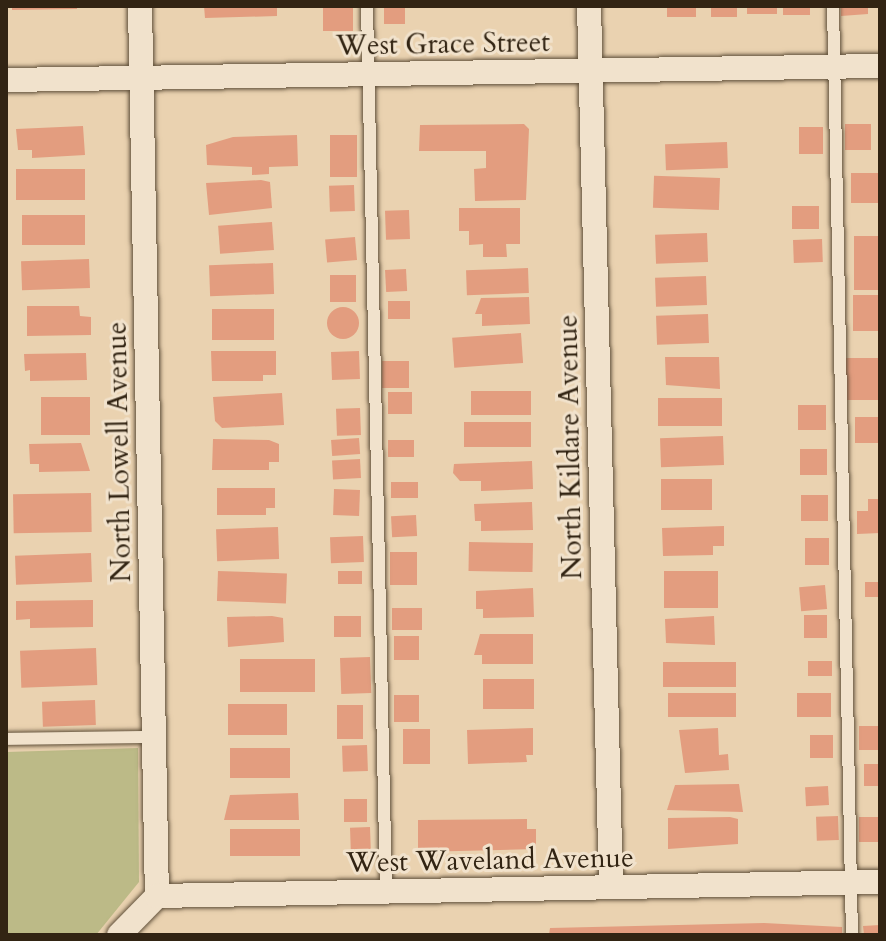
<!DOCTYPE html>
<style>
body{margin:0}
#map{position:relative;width:886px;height:941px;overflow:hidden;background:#ead2b0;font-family:Cardo,serif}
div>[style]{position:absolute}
.green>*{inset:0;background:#bcba87}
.building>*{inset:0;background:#e39d7f;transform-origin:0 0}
.round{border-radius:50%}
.roads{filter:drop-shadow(0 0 2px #60503a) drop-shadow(0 0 2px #60503a)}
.lane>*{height:12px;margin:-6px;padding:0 6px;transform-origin:6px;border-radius:6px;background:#f1e2cc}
.street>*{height:24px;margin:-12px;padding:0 12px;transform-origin:12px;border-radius:12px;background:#f1e2cc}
span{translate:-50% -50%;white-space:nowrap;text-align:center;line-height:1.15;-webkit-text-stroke:6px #f1e2cc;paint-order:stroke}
.street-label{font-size:28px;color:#322413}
.frame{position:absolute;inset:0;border:8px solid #322413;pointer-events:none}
</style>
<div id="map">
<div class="green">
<i style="clip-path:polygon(138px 748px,139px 882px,96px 935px,6px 935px,6px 752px)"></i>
</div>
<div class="building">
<i style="clip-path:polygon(12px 6px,77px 6px,77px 9px,12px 10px)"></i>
<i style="clip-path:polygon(204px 6px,277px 6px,277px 16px,205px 18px)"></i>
<i style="left:323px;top:6px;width:30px;height:25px"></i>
<i style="left:384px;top:6px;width:21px;height:18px"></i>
<i style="left:667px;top:6px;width:29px;height:11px"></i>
<i style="left:711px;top:6px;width:26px;height:11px"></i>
<i style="left:747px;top:6px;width:30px;height:8px"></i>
<i style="left:783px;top:6px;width:27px;height:9px"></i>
<i style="clip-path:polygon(841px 6px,868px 6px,868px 14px,841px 16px)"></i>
<i style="clip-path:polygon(524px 124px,529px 129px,526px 200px,475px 201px,474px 169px,486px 168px,486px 151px,419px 151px,420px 125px)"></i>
<i style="left:871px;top:124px;width:26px;height:26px;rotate:90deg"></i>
<i style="clip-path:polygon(83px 126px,85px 155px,32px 158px,32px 150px,18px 150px,16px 129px)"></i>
<i style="left:799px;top:127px;width:24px;height:27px"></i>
<i style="clip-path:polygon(297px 135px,298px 166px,269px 167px,269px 174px,252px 175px,252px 167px,207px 165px,206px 145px,233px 137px)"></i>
<i style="left:330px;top:135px;width:27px;height:42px"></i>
<i style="left:727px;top:142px;width:26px;height:62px;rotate:88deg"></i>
<i style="left:85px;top:169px;width:31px;height:69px;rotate:90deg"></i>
<i style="left:851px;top:173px;width:29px;height:30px"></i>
<i style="left:720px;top:178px;width:32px;height:66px;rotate:92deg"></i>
<i style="clip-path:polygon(261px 180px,270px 182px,272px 208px,209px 215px,206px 183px)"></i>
<i style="left:354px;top:185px;width:26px;height:25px;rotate:88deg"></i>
<i style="left:792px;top:206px;width:27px;height:23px"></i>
<i style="clip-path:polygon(459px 208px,520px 208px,520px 244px,506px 244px,507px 257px,483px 257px,483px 244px,469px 245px,469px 231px,459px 231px)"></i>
<i style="left:409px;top:210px;width:29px;height:24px;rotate:88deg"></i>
<i style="left:22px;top:215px;width:63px;height:30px"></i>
<i style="left:272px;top:222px;width:28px;height:54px;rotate:86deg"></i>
<i style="left:707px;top:233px;width:29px;height:52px;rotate:88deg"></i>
<i style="left:854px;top:236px;width:26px;height:54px"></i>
<i style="left:355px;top:237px;width:23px;height:30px;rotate:85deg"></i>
<i style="left:822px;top:239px;width:23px;height:29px;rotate:88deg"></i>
<i style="left:89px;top:259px;width:29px;height:68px;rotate:88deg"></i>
<i style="left:273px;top:263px;width:31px;height:64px;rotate:88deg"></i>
<i style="left:528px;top:268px;width:25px;height:62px;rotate:88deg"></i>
<i style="left:406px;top:269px;width:22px;height:21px;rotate:87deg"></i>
<i style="left:330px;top:275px;width:26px;height:27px"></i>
<i style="left:706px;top:276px;width:29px;height:51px;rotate:88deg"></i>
<i style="left:853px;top:295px;width:25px;height:36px"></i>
<i style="clip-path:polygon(529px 297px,530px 324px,482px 326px,482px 314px,475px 314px,481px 298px)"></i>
<i style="left:410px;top:301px;width:18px;height:22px;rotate:90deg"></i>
<i style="clip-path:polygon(27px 306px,79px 306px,80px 316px,91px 317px,91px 335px,27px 336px)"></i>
<i class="round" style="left:327px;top:307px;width:32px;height:32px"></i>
<i style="left:274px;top:309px;width:31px;height:62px;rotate:90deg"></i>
<i style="left:708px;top:314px;width:29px;height:52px;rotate:88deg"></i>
<i style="left:521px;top:333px;width:30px;height:69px;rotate:86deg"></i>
<i style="clip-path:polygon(211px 351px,276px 351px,276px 375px,263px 375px,263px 381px,212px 381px)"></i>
<i style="left:359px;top:351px;width:28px;height:28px;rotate:88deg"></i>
<i style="clip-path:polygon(86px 353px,87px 380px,30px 381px,30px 370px,25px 371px,24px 354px)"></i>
<i style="clip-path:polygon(665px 357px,719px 357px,720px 389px,666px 385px)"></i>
<i style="left:846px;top:358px;width:32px;height:42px"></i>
<i style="left:409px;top:361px;width:27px;height:27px;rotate:90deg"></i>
<i style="left:531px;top:391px;width:24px;height:60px;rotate:90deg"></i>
<i style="left:388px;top:392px;width:24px;height:22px"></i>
<i style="clip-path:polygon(282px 393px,284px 425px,222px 428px,215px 421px,213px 397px)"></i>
<i style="left:90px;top:397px;width:38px;height:49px;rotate:90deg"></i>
<i style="left:658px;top:398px;width:64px;height:28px"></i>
<i style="left:798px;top:405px;width:28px;height:25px"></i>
<i style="left:360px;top:408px;width:27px;height:24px;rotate:88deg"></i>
<i style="left:879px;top:417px;width:26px;height:24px;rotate:90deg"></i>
<i style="left:531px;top:422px;width:25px;height:67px;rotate:90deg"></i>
<i style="left:723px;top:436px;width:29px;height:63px;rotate:88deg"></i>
<i style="left:359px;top:438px;width:16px;height:28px;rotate:86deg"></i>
<i style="clip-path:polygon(213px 439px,269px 440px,279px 444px,279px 462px,269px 462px,269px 470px,212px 470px)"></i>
<i style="left:388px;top:440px;width:26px;height:17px"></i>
<i style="clip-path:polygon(81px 443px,90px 471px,39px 472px,39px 464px,30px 464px,29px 444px)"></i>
<i style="left:800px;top:449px;width:27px;height:26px"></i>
<i style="left:360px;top:459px;width:19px;height:28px;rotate:87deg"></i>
<i style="clip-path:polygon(532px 461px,533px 489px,481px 491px,481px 481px,460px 481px,453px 473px,454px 464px)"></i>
<i style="left:712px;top:479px;width:31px;height:51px;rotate:90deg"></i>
<i style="left:391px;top:482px;width:27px;height:16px"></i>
<i style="clip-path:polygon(217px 488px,275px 488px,275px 508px,266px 508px,266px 515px,217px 515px)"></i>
<i style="left:334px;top:489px;width:26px;height:26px;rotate:2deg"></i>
<i style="left:91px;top:493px;width:39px;height:78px;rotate:89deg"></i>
<i style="left:801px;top:495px;width:27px;height:26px"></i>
<i style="clip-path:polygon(868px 499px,880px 499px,880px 533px,857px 534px,857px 511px,868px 511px)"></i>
<i style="clip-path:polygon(532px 502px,533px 530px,481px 531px,481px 521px,475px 521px,474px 504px)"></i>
<i style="left:416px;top:515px;width:21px;height:25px;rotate:87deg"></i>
<i style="clip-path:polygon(724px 526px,724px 546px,713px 546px,713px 555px,663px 556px,662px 528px)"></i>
<i style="left:278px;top:527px;width:32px;height:62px;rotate:88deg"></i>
<i style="left:363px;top:536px;width:26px;height:33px;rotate:88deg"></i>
<i style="left:805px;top:538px;width:24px;height:27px"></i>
<i style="left:469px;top:542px;width:64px;height:29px;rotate:1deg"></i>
<i style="left:390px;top:552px;width:27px;height:33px"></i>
<i style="left:91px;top:553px;width:29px;height:76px;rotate:88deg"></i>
<i style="left:218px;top:571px;width:69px;height:30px;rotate:2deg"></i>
<i style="left:338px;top:571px;width:24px;height:13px"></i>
<i style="left:664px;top:571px;width:54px;height:37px"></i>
<i style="left:865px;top:582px;width:15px;height:15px"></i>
<i style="left:825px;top:585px;width:24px;height:26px;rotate:85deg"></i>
<i style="clip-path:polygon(533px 588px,534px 617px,483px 618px,483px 609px,476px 609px,476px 591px)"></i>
<i style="clip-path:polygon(93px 600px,93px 627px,30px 628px,30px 619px,16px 620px,16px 601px)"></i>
<i style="left:392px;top:608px;width:30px;height:22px"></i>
<i style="left:804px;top:615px;width:23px;height:23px"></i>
<i style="clip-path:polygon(272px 616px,283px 618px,284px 642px,228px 647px,227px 617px)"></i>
<i style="left:334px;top:616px;width:27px;height:21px"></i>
<i style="clip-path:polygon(714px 616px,715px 645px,666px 643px,665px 619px)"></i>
<i style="clip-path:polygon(480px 634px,533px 634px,533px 664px,482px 664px,482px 655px,474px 655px)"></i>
<i style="left:394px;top:636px;width:25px;height:24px"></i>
<i style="left:96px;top:648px;width:37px;height:76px;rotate:88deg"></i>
<i style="left:370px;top:657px;width:36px;height:30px;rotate:88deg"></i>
<i style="left:240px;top:659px;width:75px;height:33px"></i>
<i style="left:808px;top:661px;width:24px;height:15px"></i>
<i style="left:663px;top:662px;width:73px;height:25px"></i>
<i style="left:534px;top:679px;width:30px;height:51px;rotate:90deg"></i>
<i style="left:736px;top:693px;width:24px;height:68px;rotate:90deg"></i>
<i style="left:797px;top:693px;width:34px;height:24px"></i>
<i style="left:394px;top:695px;width:25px;height:27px"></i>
<i style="left:95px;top:700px;width:25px;height:53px;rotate:88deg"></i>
<i style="left:228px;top:704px;width:59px;height:31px"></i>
<i style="left:337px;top:705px;width:26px;height:34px"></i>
<i style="left:859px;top:726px;width:21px;height:24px"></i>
<i style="clip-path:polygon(533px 728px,533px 755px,526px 755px,527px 762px,468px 764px,467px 730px)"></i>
<i style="clip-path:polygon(718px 728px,719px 755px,728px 754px,729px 770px,685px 773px,679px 730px)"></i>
<i style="left:403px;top:729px;width:27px;height:35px"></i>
<i style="left:810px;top:735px;width:23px;height:23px"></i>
<i style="left:367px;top:745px;width:26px;height:25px;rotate:88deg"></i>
<i style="left:230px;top:748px;width:60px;height:30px"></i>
<i style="left:880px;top:764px;width:22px;height:16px;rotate:90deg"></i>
<i style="clip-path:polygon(739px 784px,743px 812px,667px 810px,675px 785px)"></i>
<i style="left:828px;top:786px;width:19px;height:23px;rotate:87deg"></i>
<i style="clip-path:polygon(298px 793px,299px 820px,224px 820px,230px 795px)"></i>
<i style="left:344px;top:799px;width:23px;height:23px"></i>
<i style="left:838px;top:816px;width:24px;height:22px;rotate:88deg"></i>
<i style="clip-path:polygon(730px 817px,738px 819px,738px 844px,668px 849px,668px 818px)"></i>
<i style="left:859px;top:817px;width:21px;height:25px"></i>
<i style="clip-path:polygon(527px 819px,527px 829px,536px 829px,536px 849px,418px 852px,418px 820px)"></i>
<i style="left:370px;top:827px;width:24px;height:20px;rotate:88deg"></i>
<i style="left:230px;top:829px;width:70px;height:27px"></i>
<i style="clip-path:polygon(764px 923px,842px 927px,842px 935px,549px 935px,550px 928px)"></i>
<i style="clip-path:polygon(880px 925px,880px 935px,864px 935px,863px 926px)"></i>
</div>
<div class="roads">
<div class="lane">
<i style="left:367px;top:6px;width:886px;rotate:88.77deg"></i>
<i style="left:833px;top:6px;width:929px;rotate:88.83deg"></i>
<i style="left:6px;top:739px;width:148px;rotate:-0.8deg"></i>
</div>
<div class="street">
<i style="left:140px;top:6px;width:890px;rotate:88.91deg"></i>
<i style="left:589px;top:6px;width:881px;rotate:88.57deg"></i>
<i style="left:6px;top:80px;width:874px;rotate:-0.92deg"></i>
<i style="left:119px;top:935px;width:54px;rotate:-45.7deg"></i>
<i style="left:157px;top:896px;width:723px;rotate:-1.11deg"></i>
</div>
</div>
<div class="street-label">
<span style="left:443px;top:44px;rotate:-1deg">West Grace Street</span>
<span style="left:570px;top:447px;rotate:-91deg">North Kildare Avenue</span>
<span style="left:119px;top:452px;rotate:-91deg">North Lowell Avenue</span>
<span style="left:490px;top:860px;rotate:-1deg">West Waveland Avenue</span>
</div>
<div class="frame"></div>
</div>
